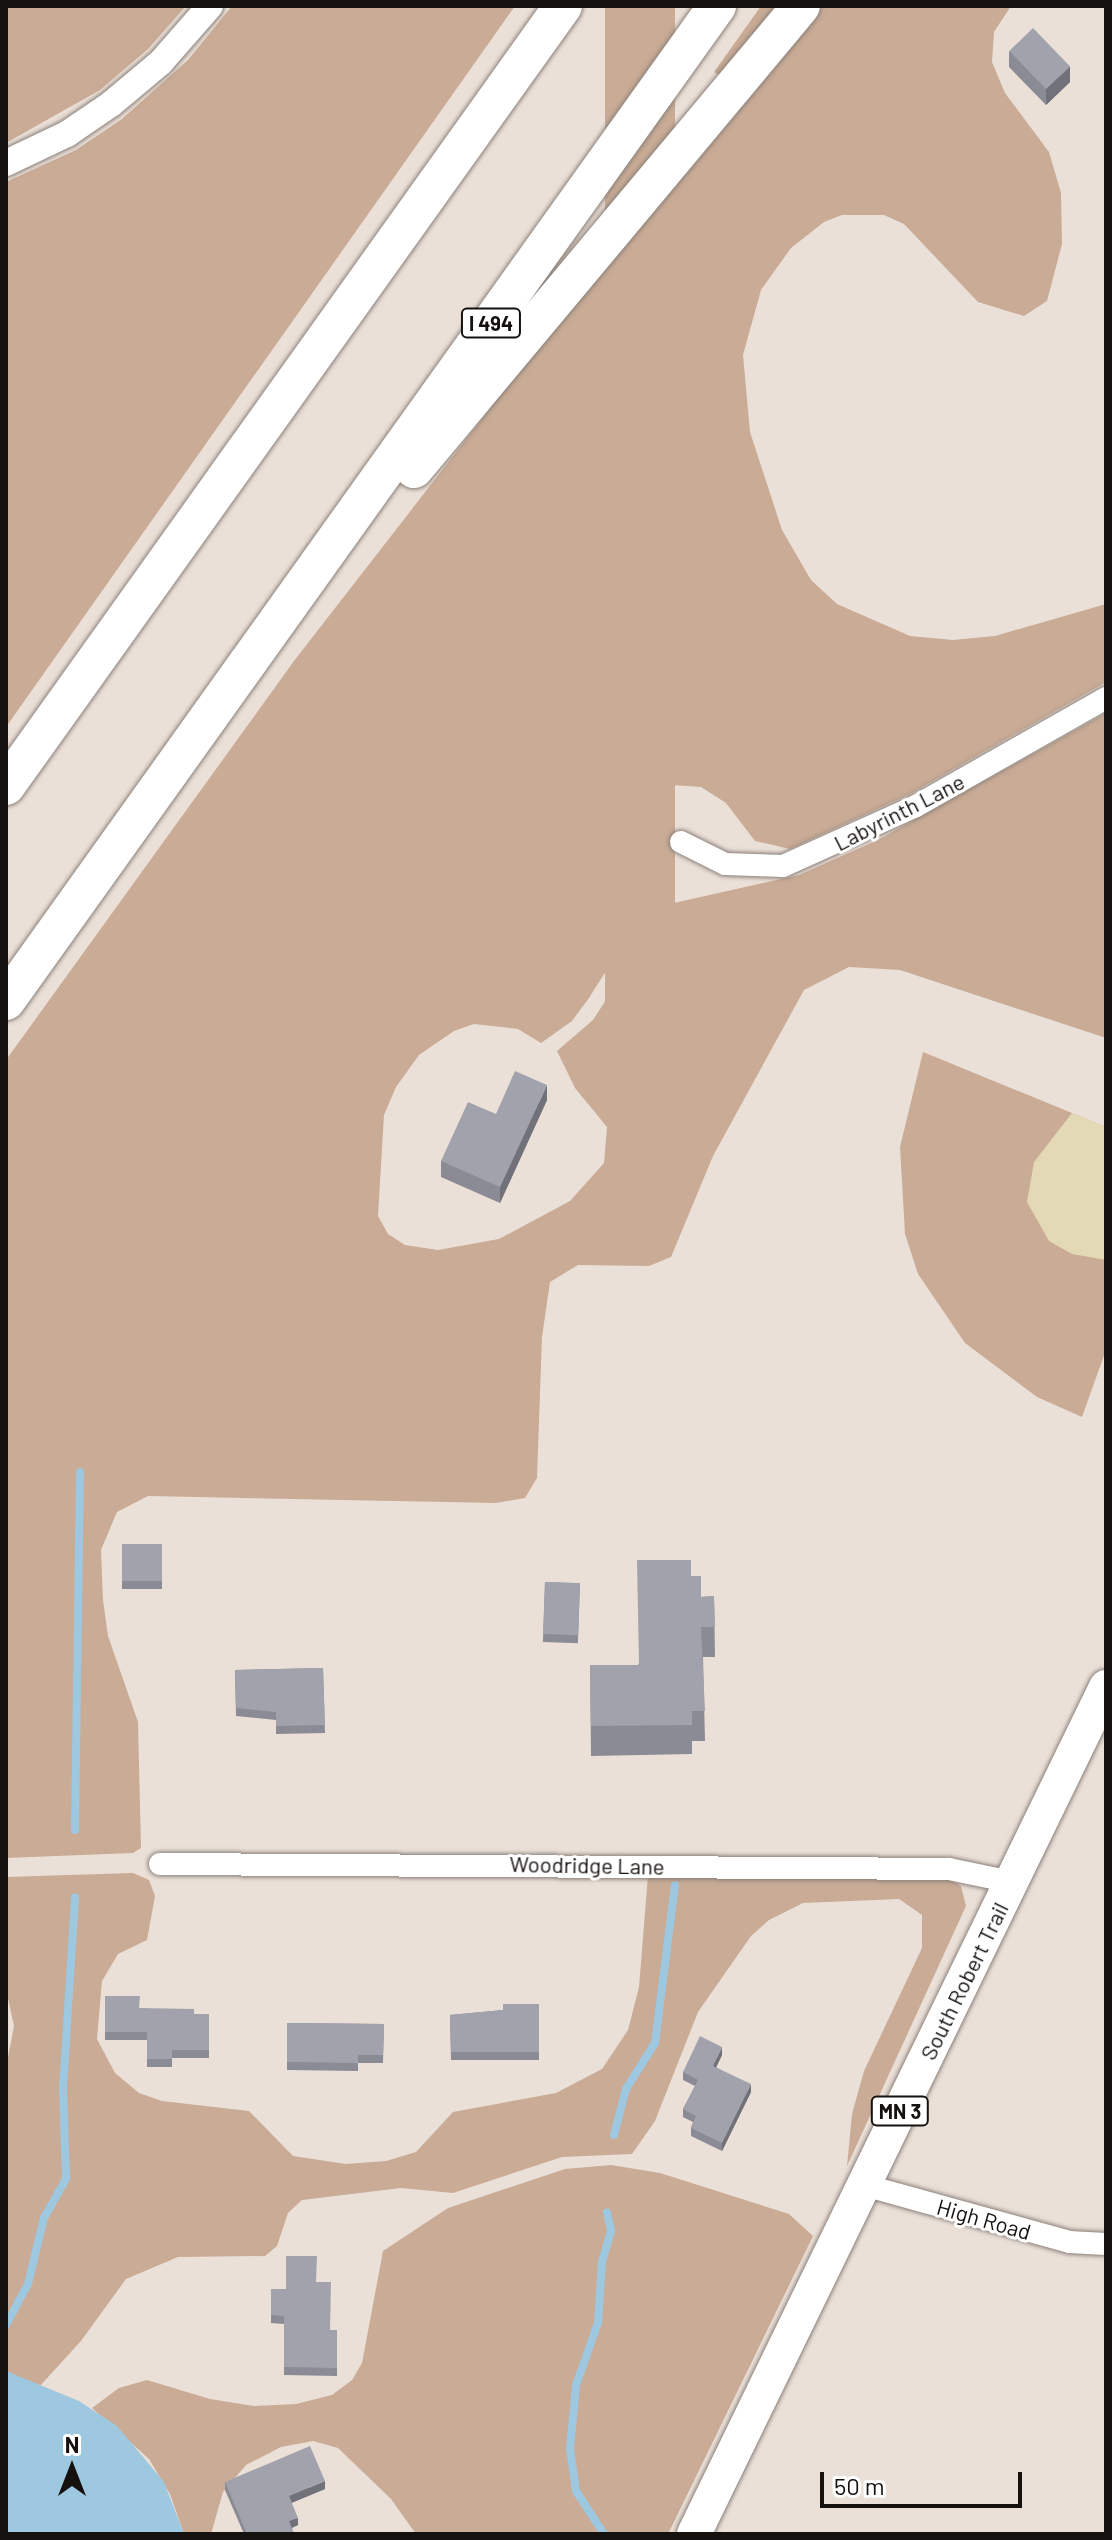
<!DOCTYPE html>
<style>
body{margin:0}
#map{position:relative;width:1112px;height:2540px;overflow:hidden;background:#ebe0d8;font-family:Barlow,sans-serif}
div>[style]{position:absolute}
.green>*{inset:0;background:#c9ab96;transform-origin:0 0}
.sand>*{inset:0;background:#e3d9b4}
.water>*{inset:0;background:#9ec7e0}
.stream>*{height:8px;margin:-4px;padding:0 4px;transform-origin:4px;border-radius:4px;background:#9ec7e0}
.roads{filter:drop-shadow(0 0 2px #8b817a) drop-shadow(0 0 2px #8b817a)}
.minor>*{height:22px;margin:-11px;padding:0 11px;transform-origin:11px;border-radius:11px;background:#fff}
.tertiary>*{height:26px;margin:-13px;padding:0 13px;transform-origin:13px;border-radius:13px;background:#fff}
.primary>*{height:34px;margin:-17px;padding:0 17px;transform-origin:17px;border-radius:17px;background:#fff}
.motorway>*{height:38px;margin:-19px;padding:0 19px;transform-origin:19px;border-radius:19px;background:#fff}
.wall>*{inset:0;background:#8b8b95;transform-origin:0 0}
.shaded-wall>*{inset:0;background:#717179}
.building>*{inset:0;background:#a2a2ad;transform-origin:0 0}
span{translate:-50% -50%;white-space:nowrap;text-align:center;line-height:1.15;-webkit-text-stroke:6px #fff;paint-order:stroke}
.shield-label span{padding:2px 6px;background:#fff;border:2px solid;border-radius:6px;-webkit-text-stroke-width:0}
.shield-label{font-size:20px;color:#15110f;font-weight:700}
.street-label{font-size:22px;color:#15110f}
.frame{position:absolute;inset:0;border:8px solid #15110f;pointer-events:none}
.north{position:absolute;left:32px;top:2428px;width:80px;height:80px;-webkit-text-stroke:6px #fff;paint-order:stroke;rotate:0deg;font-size:22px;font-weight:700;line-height:32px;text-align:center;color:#15110f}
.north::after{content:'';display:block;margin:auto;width:28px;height:36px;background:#15110f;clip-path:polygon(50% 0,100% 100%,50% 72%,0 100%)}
.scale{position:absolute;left:820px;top:2472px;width:202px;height:36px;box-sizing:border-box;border:4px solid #15110f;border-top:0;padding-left:10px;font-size:24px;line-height:28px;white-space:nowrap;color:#15110f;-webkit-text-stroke:6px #fff;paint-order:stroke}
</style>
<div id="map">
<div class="green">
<i style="clip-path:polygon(6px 6px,186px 6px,148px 49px,100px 90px,6px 143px)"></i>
<i style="clip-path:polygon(232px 6px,515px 6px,6px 727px,6px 182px,76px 150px,122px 119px,188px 60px)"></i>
<i style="left:605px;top:6px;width:70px;height:1031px"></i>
<i style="clip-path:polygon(761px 6px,781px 6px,720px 76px,714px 72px)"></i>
<i style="clip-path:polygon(823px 6px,1011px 6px,994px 32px,992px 62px,1005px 93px,1049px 152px,1061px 193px,1062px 244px,1047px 301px,1024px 316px,978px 302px,904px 224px,884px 215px,842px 215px,824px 222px,791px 248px,761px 290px,743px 355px,750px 432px,782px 530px,811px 580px,837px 604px,910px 636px,953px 640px,995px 636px,1106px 604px,1106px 682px,910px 794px,790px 849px,755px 841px,726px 803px,701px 787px,672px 785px,645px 797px,624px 827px,622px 849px,632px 876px,647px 892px,645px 909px,589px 998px,572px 1021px,541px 1043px,518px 1029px,474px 1024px,454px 1031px,419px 1055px,396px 1087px,384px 1115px,378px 1216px,388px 1234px,405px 1245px,438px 1250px,499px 1239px,570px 1201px,604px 1163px,607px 1127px,575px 1088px,557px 1051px,593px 1020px,661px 915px,674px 903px,799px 875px,878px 840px,1106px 713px,1106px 1038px,900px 970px,849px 967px,804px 990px,713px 1156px,671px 1257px,649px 1266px,578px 1265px,550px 1282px,542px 1337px,537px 1478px,525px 1498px,496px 1503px,148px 1496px,117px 1512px,101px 1550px,103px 1600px,108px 1636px,138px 1722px,141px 1848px,133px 1853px,6px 1858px,6px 1060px,294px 661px,509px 384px)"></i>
<i style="clip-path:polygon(923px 1052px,1106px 1127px,1106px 1350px,1082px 1417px,1037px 1397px,965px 1343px,918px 1274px,905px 1234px,900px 1147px)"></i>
<i style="clip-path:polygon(133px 1873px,149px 1880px,155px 1896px,147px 1940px,118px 1954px,102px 1981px,97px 2039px,115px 2073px,139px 2093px,162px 2101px,249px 2111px,293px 2156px,346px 2164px,386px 2161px,416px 2152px,453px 2112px,556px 2093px,602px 2069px,628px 2030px,639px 1987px,648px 1875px,951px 1880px,961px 1886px,966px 1906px,847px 2166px,852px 2114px,864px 2071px,922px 1948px,922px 1915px,899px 1899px,803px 1903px,769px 1920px,751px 1936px,698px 2012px,655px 2121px,632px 2154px,562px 2157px,453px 2193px,401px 2188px,302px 2200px,288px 2213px,277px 2246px,265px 2256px,178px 2257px,126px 2279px,81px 2341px,38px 2388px,6px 2371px,6px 2068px,14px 2026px,6px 1989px,6px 1877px)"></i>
<i style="clip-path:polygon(611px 2165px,660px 2173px,789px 2214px,813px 2236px,668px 2534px,416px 2534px,391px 2499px,338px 2448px,313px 2441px,281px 2447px,246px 2465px,223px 2492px,211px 2534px,184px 2534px,170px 2494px,149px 2459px,92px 2408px,119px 2388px,147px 2380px,210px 2399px,254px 2406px,296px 2404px,332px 2395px,352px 2380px,362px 2363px,383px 2251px,448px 2208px,565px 2169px)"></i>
</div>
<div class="sand">
<i style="clip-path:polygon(1072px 1113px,1106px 1127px,1106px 1260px,1072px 1254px,1049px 1241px,1027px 1202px,1034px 1162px)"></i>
</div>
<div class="water">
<i style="clip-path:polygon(6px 2371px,79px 2401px,117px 2426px,164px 2482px,184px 2534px,6px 2534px)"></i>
</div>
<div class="stream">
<i style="left:75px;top:1830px;width:358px;rotate:-89.2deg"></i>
<i style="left:614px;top:2135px;width:48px;rotate:-75.4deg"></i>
<i style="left:626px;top:2089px;width:54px;rotate:-57.8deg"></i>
<i style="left:655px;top:2043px;width:159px;rotate:-82.8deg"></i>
<i style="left:6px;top:2325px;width:47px;rotate:-61.8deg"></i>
<i style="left:28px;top:2284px;width:68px;rotate:-76.4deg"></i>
<i style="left:44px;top:2218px;width:45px;rotate:-60.6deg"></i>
<i style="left:66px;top:2179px;width:91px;rotate:-91.9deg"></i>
<i style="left:63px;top:2088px;width:191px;rotate:-86.4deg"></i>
<i style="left:604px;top:2534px;width:51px;rotate:-123.1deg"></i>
<i style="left:576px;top:2491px;width:42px;rotate:-98.1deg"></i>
<i style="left:570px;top:2449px;width:64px;rotate:-84.6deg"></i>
<i style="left:576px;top:2385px;width:66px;rotate:-70.5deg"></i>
<i style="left:598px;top:2323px;width:61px;rotate:-86.2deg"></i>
<i style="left:602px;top:2262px;width:33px;rotate:-74deg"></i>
<i style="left:611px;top:2230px;width:18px;rotate:-103deg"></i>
</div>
<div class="roads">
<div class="minor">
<i style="left:681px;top:842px;width:49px;rotate:26.6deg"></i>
<i style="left:725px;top:864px;width:58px;rotate:2deg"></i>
<i style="left:783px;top:866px;width:146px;rotate:-24.3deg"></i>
<i style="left:916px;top:806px;width:219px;rotate:-29.6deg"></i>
<i style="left:160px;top:1864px;width:789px;rotate:0.36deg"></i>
<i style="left:949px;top:1869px;width:64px;rotate:11.7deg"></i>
<i style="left:864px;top:2185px;width:213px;rotate:15.5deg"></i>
<i style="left:1069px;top:2242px;width:37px;rotate:3deg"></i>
</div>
<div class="tertiary">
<i style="left:6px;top:163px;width:68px;rotate:-25.4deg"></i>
<i style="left:67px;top:134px;width:53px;rotate:-34.3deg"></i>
<i style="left:111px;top:104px;width:65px;rotate:-40deg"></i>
<i style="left:161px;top:62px;width:74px;rotate:-48.8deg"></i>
</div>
<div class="primary">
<i style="left:694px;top:2534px;width:942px;rotate:-64.06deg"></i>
</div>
<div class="motorway">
<i style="left:414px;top:469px;width:603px;rotate:-50.11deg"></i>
<i style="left:6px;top:786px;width:958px;rotate:-54.47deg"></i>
<i style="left:6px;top:1001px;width:1223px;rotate:-54.45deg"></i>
</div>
</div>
<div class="wall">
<i style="clip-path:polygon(1009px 51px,1070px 82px,1046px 105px,1009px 67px)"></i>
<i style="clip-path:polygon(547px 1100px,500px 1203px,441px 1177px,441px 1161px,496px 1114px)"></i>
<i style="left:162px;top:1544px;width:45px;height:40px;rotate:90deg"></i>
<i style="clip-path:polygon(691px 1576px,701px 1597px,714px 1596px,715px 1657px,703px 1657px,705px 1741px,692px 1741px,692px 1754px,591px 1756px,590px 1665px,638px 1665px)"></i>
<i style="left:545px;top:1582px;width:35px;height:60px;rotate:2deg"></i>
<i style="clip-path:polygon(323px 1668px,325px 1733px,276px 1734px,276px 1720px,236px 1716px,235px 1670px)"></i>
<i style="clip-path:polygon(105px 1996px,140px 2008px,194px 2014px,209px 2014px,209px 2058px,172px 2058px,172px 2067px,147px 2067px,147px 2040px,105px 2040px)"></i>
<i style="clip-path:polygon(539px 2004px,539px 2060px,451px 2060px,450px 2015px,503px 2010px)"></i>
<i style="clip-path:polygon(287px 2023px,384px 2024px,383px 2063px,358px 2063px,358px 2071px,287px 2070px)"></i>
<i style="clip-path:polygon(722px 2055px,716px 2067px,751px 2092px,722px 2151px,691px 2136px,691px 2128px,693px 2122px,683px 2117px,683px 2109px,695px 2086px,683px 2080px,683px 2072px)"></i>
<i style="clip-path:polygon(316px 2282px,330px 2330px,337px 2330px,337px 2376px,284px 2375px,284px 2324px,271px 2323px,271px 2289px,286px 2289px)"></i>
<i style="clip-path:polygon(225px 2482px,325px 2489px,291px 2503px,298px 2525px,292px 2528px,294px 2534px,244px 2534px,225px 2490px)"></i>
</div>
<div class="shaded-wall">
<i style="clip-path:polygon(1070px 66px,1070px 82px,1046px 105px,1046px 89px)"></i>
<i style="clip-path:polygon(547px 1085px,547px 1100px,500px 1203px,500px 1187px)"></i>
<i style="clip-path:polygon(722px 2047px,722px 2055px,713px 2074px,713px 2066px)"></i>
<i style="clip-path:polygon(751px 2084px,751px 2092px,722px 2151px,722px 2143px)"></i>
<i style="clip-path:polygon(325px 2481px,325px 2489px,289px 2504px,289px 2496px)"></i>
<i style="clip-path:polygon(298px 2518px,298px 2525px,289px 2529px,289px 2521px)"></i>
</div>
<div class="building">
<i style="left:1033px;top:28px;width:53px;height:33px;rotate:46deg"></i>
<i style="clip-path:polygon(515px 1071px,547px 1085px,500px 1187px,441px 1161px,468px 1102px,496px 1114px)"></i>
<i style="left:162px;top:1544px;width:37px;height:40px;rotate:90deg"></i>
<i style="clip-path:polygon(637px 1560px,691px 1560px,691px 1576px,701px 1576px,701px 1597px,714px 1596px,715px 1627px,701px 1627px,705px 1711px,692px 1711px,692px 1725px,591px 1726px,590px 1665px,639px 1665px)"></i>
<i style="left:545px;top:1582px;width:35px;height:52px;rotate:2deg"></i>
<i style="clip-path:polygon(323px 1668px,325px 1725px,276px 1726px,276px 1712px,236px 1708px,235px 1670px)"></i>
<i style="clip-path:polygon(105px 1996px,140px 1996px,139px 2008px,194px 2009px,194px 2014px,209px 2014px,209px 2050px,172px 2050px,172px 2059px,147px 2059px,147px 2032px,105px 2032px)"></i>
<i style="clip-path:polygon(503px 2004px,539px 2004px,539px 2052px,451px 2052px,450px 2015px,503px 2010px)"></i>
<i style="clip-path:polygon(287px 2023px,384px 2024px,383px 2055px,358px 2055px,358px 2063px,287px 2062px)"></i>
<i style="clip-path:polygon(700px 2036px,722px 2047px,713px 2066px,751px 2084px,722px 2143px,691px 2128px,696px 2116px,683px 2109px,698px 2080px,683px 2072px)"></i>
<i style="clip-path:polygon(286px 2256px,317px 2256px,316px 2282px,331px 2282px,330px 2330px,337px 2330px,337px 2368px,284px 2367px,284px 2316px,271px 2315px,271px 2289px,286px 2289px)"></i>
<i style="clip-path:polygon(310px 2446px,325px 2481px,289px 2496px,298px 2518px,289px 2521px,294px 2534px,247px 2534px,225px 2482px)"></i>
</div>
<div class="shield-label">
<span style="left:491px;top:323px">I 494</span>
<span style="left:900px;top:2111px">MN 3</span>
</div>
<div class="street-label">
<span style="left:899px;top:812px;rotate:-27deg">Labyrinth Lane</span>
<span style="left:587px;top:1865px;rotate:1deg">Woodridge Lane</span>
<span style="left:964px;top:1981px;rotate:-64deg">South Robert Trail</span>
<span style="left:984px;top:2219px;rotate:16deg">High Road</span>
</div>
<div class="frame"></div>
<div class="north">N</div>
<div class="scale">50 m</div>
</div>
